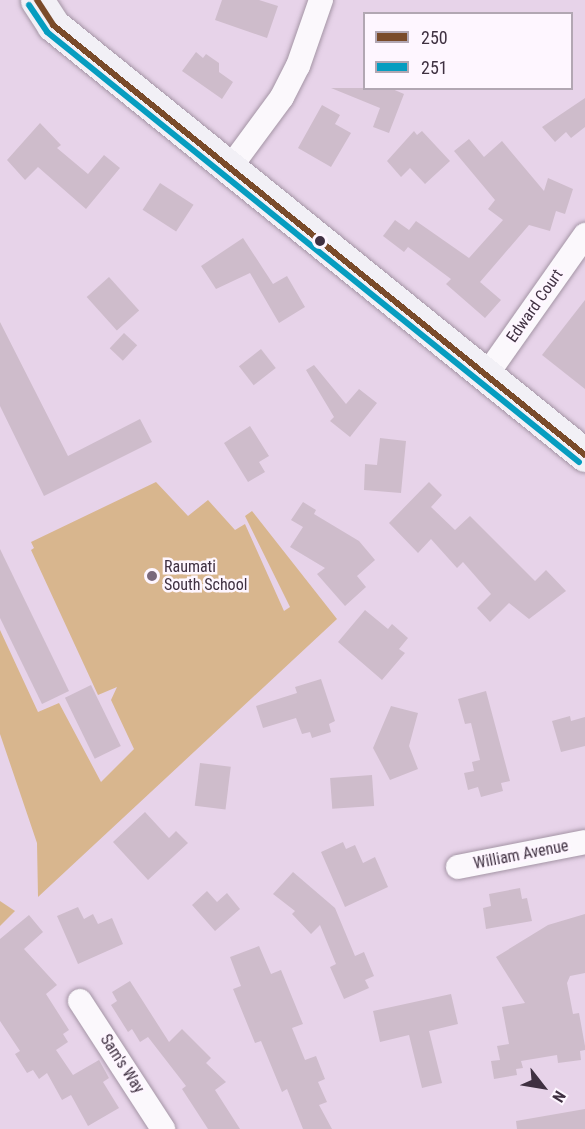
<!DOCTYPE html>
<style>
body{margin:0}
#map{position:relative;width:585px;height:1129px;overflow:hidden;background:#e7d3e9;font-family:"Roboto Condensed",sans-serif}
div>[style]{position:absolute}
.green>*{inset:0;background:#d8b68e}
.building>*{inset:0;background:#cebccb;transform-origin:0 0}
.roads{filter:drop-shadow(0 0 2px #a495a5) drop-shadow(0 0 2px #a495a5)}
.street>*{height:24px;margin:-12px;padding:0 12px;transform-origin:12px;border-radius:12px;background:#fbf8fc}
.secondary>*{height:33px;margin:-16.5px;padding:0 16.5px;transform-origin:16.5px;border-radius:16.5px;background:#f2f0f6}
.bus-1>*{height:6px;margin:-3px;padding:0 3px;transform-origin:3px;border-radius:3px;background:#7a4b2a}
.bus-2>*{height:6px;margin:-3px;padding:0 3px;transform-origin:3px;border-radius:3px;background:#069dc0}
.dots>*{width:16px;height:16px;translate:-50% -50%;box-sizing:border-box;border:3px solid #fef6ff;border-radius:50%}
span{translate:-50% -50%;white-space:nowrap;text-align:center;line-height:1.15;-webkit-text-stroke:5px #fef6ff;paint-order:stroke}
.street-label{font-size:16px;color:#3f3041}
.poi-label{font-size:16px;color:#3f3041}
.left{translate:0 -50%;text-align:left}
.legend{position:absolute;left:363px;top:12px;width:210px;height:78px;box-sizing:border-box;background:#fef6ff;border:2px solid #b2a7b3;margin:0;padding:8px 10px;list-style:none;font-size:18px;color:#3f3041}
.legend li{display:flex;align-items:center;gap:12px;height:30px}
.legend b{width:30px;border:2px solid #b2a7b3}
.north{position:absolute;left:513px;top:1057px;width:60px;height:60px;-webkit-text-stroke:4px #fef6ff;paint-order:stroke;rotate:121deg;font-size:16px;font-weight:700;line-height:24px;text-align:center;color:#3f3041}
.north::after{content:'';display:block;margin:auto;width:21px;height:27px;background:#3f3041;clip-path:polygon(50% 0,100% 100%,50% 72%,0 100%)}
</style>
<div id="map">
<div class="green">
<i style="clip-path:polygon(156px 482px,188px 516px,208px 500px,235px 530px,245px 524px,284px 611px,290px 607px,245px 516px,252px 511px,337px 619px,38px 897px,37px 843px,0 734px,0 630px,38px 712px,59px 703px,101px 782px,134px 749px,111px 700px,117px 687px,98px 695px,31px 550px,34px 548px,31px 542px)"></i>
<i style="clip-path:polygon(0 901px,15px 911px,0 926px)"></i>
</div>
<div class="building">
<i style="clip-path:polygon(222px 0,259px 0,278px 6px,267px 38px,215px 20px)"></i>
<i style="clip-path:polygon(196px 52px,203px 58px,206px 54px,219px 63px,219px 72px,233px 82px,222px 99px,182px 71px)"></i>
<i style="clip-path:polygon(331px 88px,390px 88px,404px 94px,389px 133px,373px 127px,380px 108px)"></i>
<i style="clip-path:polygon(585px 98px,585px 127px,571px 138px,566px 132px,555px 142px,542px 127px)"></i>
<i style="clip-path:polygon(322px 105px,340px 115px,335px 124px,351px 133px,331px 167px,298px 148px)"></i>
<i style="clip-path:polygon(40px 123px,61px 145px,57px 148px,88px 174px,104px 155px,120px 168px,86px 209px,38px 167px,25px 180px,7px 160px)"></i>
<i style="clip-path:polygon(414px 131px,417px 135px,422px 131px,450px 161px,425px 184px,410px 168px,401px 177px,387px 161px)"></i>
<i style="clip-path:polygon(469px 139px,484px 157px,502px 141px,544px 191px,548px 178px,573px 189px,565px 214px,556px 211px,550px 231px,529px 225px,480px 282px,501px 300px,485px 318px,446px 284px,451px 279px,408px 247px,404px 252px,383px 236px,395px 220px,409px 230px,416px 221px,469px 258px,503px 220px,488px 209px,495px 200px,454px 151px)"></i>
<i style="left:160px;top:183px;width:40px;height:32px;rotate:33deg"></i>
<i style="clip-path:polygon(243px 238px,273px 284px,287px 276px,305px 307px,279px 323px,250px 273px,216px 289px,201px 266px)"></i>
<i style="left:109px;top:277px;width:45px;height:30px;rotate:48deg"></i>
<i style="clip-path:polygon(585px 300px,585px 389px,542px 355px)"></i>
<i style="clip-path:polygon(0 322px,68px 456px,140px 419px,152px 442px,44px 496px,0 406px)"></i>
<i style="left:124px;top:333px;width:18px;height:21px;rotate:43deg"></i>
<i style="left:261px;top:349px;width:24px;height:28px;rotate:52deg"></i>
<i style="clip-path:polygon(314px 365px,346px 404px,359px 389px,377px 403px,350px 437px,330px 421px,334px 417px,306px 370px)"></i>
<i style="clip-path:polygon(250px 426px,269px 456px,259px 462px,265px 472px,248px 482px,224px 443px)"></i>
<i style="clip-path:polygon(380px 438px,406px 441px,401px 493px,364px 490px,365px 464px,377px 465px)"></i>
<i style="clip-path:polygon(429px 482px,442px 495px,431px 507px,455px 530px,470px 516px,535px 581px,546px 570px,566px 591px,529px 619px,509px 603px,490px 622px,477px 608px,491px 594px,463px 562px,457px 568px,431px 539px,418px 553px,389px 523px)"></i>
<i style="clip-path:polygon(303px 502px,316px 510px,314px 514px,359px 541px,375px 560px,357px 576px,366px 587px,345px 606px,317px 574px,325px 568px,290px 547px,303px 527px,291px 520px)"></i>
<i style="clip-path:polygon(0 549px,69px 691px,42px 704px,0 618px)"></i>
<i style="clip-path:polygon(365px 610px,388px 629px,392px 624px,408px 638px,399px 649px,405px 653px,382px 680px,338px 642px)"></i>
<i style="clip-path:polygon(321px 679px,335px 721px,329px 724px,331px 732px,312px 738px,310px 732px,302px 734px,296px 718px,263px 728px,256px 706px,297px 693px,295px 687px)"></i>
<i style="left:91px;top:685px;width:68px;height:29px;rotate:64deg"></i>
<i style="clip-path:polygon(486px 691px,510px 781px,501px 783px,503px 791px,481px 797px,478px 787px,468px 790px,464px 773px,474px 771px,472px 762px,480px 760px,471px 723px,465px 724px,458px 699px)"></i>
<i style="clip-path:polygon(391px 706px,418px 713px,409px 746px,418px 769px,390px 780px,373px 748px)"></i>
<i style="clip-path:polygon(570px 716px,571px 721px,585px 717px,585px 746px,561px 752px,552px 721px)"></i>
<i style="left:200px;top:763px;width:31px;height:43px;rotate:7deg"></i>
<i style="left:372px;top:775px;width:31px;height:42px;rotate:86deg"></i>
<i style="clip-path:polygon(145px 812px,169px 838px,176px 831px,188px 843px,148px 880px,113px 842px)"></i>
<i style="clip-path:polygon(343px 842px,346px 849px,355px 845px,363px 863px,375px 857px,388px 887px,345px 907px,321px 852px)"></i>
<i style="clip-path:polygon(293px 872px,335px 908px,355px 956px,364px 952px,374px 976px,365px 980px,369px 988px,344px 999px,330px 967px,336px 964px,320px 925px,311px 934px,292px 914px,295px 911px,273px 894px)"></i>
<i style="clip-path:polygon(520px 888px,522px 899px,527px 898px,532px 921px,486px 929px,483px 908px,491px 906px,489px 894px)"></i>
<i style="clip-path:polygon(207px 891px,217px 902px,227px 893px,240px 909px,215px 931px,192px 905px)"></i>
<i style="clip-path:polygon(78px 907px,84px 919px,93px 914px,98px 924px,112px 918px,123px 944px,78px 964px,57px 916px)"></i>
<i style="clip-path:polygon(585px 914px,585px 973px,570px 976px,567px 983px,573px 1014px,579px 1013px,585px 1046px,585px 1050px,580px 1051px,581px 1060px,558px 1063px,557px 1055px,521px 1061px,523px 1068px,516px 1069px,517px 1075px,494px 1079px,491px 1061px,500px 1060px,497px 1046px,509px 1044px,502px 1007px,525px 1003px,496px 957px,548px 925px)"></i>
<i style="clip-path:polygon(29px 915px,43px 932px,24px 949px,57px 985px,46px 994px,69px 1030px,63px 1034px,68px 1042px,56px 1050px,73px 1075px,99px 1060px,109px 1078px,103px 1082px,119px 1108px,88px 1126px,71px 1095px,62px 1100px,47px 1073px,39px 1079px,33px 1070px,27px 1073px,15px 1054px,20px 1051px,0 1021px,0 939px)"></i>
<i style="clip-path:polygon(259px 946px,271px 974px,281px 970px,303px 1024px,292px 1028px,305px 1060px,316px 1056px,325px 1079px,318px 1082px,327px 1102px,319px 1105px,332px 1129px,303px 1129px,287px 1089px,282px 1092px,261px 1041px,255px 1043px,233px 989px,241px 986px,230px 957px)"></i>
<i style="clip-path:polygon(130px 981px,169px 1042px,182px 1029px,211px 1058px,206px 1063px,226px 1082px,215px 1090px,240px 1129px,208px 1129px,182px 1089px,186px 1086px,148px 1037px,140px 1042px,132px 1029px,128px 1032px,111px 1005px,117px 1001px,112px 992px)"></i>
<i style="clip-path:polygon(451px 994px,458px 1024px,429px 1031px,442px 1083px,422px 1088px,409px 1035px,380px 1042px,373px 1011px)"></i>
<i style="clip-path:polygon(585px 1109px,585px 1129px,517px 1129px,516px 1121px)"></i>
</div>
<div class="roads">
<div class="street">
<i style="left:229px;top:169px;width:89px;rotate:-53.6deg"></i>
<i style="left:282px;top:97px;width:35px;rotate:-63deg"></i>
<i style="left:298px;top:66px;width:70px;rotate:-70.8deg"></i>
<i style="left:485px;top:377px;width:174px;rotate:-54.8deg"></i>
<i style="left:458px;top:867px;width:129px;rotate:-11.1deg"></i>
<i style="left:80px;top:1001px;width:153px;rotate:57deg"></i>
</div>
<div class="secondary">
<i style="left:37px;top:0;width:30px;rotate:57deg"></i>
<i style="left:53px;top:25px;width:684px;rotate:38.95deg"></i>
</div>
</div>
<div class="bus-1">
<i style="left:37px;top:0;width:30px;rotate:57deg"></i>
<i style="left:53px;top:25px;width:684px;rotate:38.95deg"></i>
</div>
<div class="bus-2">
<i style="left:29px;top:5px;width:32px;rotate:56deg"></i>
<i style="left:47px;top:32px;width:684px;rotate:38.95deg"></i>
</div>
<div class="dots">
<i style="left:320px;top:241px;background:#3f3041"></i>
<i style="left:152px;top:576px;background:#7a697c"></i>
</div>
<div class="street-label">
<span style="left:535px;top:306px;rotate:-55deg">Edward Court</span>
<span style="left:521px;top:855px;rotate:-11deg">William Avenue</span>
<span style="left:122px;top:1064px;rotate:57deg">Sam's Way</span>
</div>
<div class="poi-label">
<span class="left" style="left:164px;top:576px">Raumati<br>South School</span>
</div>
<ul class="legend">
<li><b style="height:8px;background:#7a4b2a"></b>250</li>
<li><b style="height:8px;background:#069dc0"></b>251</li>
</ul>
<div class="north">N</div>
</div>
